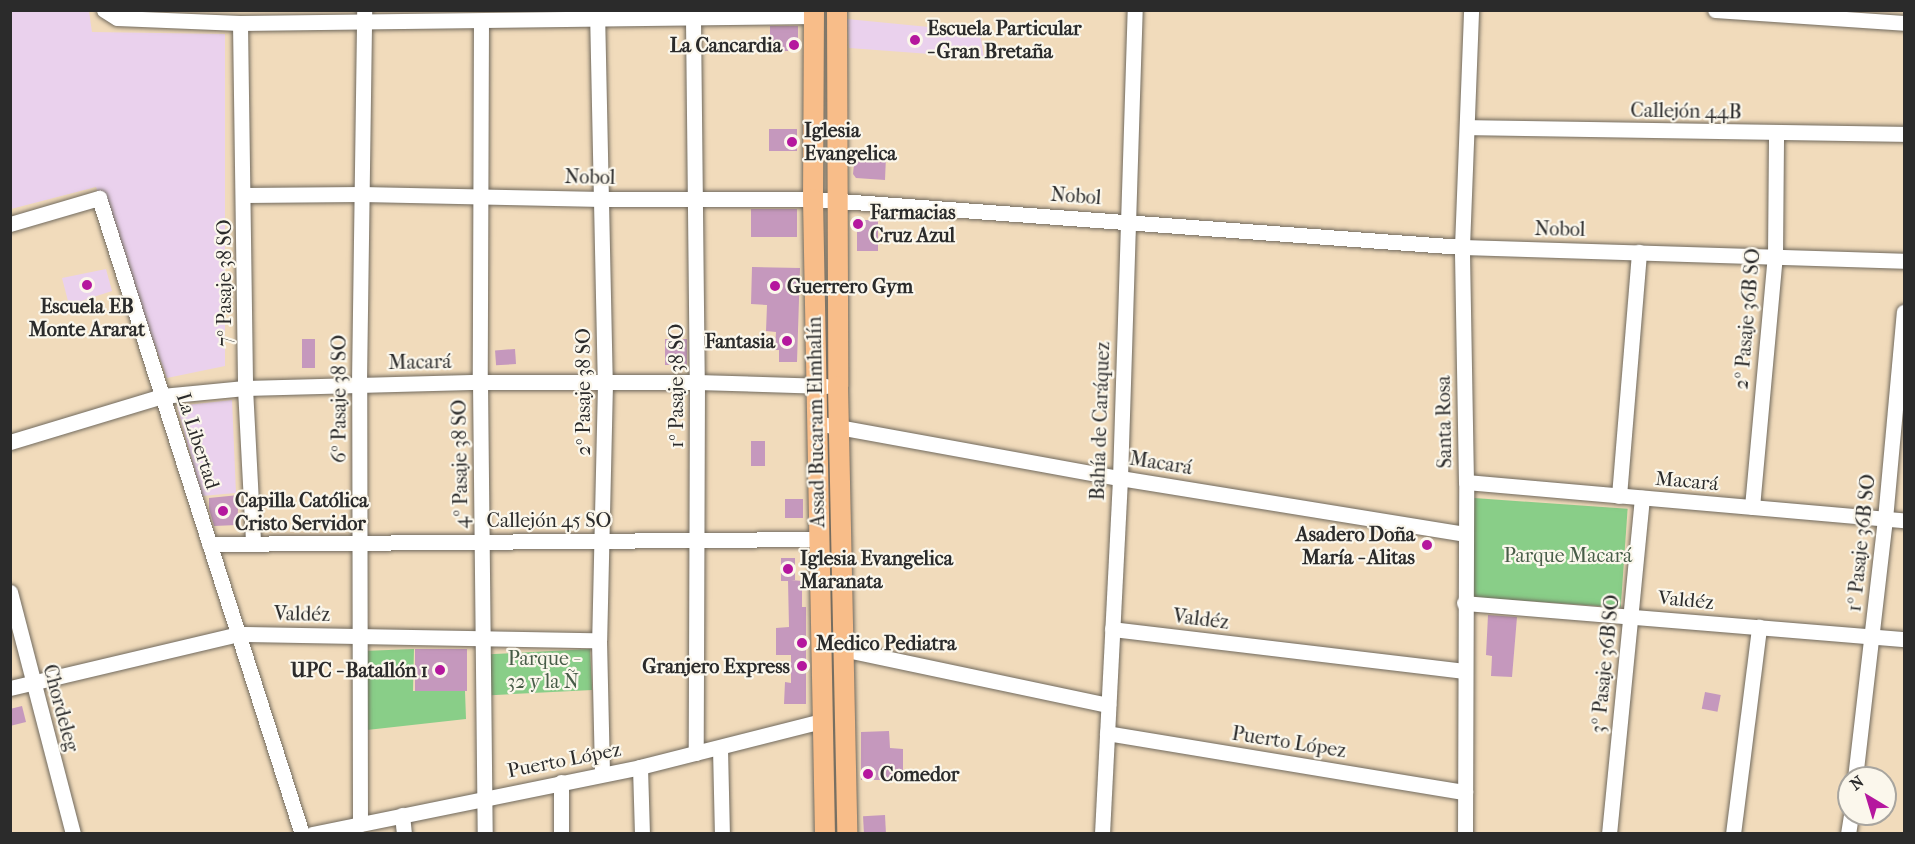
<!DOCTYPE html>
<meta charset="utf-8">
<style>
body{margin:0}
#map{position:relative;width:1915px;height:844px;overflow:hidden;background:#f1dbbb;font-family:"IM FELL French Canon",serif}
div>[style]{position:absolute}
.built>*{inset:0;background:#ead1ed}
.green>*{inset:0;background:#89ce88;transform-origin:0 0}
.building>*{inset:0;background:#c598bd;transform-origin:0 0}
.roads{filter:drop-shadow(0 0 2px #70695d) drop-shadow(0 0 2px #70695d)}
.minor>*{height:15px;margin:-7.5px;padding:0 7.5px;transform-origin:7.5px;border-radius:7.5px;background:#fff}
.major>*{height:20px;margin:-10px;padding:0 10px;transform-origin:10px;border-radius:10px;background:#f8bd89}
.dots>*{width:16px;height:16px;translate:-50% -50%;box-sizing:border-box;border:3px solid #fbf7ec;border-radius:50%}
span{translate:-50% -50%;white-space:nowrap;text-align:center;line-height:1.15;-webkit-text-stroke:4.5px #fbf7ec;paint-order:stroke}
.poi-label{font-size:20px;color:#2b2b2b;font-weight:700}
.left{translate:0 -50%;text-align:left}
.right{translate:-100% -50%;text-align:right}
.street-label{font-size:20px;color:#2b2b2b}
.park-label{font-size:20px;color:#475c47}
.frame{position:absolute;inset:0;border:12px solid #2b2b2b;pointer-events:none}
.north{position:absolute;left:1837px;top:766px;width:60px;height:60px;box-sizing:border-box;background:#fbf7ec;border:2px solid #a8a59f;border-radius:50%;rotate:322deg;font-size:16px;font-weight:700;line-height:24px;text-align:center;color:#2b2b2b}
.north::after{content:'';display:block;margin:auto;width:21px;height:27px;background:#b5179e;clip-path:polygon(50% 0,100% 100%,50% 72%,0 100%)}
</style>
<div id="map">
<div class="built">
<i style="clip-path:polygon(11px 11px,89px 11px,92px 32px,225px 34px,225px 366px,167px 378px,96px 187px,11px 209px)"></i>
<i style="clip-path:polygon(847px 19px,980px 32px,984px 58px,849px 48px)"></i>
<i style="clip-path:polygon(106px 269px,112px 291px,69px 305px,62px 278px)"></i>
<i style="clip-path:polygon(232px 400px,236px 493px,202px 496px,177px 406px)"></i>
</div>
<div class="green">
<i style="left:1474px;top:498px;width:154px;height:99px;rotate:4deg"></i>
<i style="clip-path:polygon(414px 649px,413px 691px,465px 691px,466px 719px,367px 730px,363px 651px)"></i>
<i style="left:590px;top:649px;width:41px;height:101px;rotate:87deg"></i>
</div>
<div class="building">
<i style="left:770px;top:26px;width:28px;height:25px"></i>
<i style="left:797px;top:129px;width:22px;height:28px;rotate:90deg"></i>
<i style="clip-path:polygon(855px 154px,886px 156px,885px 180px,856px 178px,853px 174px)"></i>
<i style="left:751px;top:209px;width:46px;height:28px"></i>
<i style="left:857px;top:220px;width:21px;height:31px"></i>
<i style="clip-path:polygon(752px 267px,800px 268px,797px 362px,779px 362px,779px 350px,775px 350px,776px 332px,766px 331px,767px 305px,751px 304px)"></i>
<i style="left:302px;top:339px;width:13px;height:29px"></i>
<i style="left:665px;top:339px;width:22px;height:26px"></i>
<i style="left:515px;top:349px;width:15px;height:20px;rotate:86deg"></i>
<i style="left:751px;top:441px;width:14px;height:25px"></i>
<i style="clip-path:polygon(239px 495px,237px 525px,214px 526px,209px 509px,209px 498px)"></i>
<i style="left:785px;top:499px;width:18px;height:19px"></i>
<i style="clip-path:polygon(781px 558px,795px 558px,795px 580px,791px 580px,802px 581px,802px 607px,806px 607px,806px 704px,784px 704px,785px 682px,791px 683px,791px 655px,776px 655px,776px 628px,789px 627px,788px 581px,781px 581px)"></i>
<i style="clip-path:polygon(1488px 615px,1517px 617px,1512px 677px,1491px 676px,1492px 656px,1486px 655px)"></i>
<i style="left:415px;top:649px;width:52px;height:42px"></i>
<i style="left:1705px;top:692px;width:16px;height:17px;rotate:11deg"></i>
<i style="clip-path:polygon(22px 706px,26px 722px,10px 726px,10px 709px)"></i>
<i style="clip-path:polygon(889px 731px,890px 748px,903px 749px,903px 780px,861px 780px,861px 732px)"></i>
<i style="left:885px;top:815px;width:17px;height:22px;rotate:87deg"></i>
</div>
<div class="roads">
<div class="minor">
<i style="left:104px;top:10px;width:15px;rotate:32deg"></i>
<i style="left:117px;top:18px;width:123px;rotate:2.3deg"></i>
<i style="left:240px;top:23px;width:574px;rotate:-0.7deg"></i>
<i style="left:597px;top:10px;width:373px;rotate:88.8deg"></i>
<i style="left:605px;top:383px;width:257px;rotate:91.3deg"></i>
<i style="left:599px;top:640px;width:134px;rotate:88.7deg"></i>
<i style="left:1715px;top:10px;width:189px;rotate:3.9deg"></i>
<i style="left:693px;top:19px;width:363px;rotate:89.4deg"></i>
<i style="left:697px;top:382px;width:371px;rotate:90.2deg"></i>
<i style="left:481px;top:21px;width:361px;rotate:90.2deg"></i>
<i style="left:480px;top:382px;width:452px;rotate:89.4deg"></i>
<i style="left:240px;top:23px;width:365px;rotate:89.2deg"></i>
<i style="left:245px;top:388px;width:155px;rotate:87deg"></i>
<i style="left:1467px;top:127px;width:437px;rotate:0.9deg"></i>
<i style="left:244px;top:195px;width:117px;rotate:-0.5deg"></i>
<i style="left:361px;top:194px;width:241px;rotate:1.2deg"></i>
<i style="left:602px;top:199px;width:211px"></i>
<i style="left:813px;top:199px;width:651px;rotate:4.23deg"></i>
<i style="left:1462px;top:247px;width:442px;rotate:1.8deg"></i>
<i style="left:10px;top:224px;width:93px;rotate:-16.3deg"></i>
<i style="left:99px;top:198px;width:668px;rotate:72.3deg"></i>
<i style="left:816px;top:423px;width:309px;rotate:10.3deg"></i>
<i style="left:1120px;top:478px;width:349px;rotate:9.2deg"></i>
<i style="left:10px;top:442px;width:159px;rotate:-16.8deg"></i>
<i style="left:162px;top:396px;width:83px;rotate:-5.5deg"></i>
<i style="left:245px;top:388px;width:235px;rotate:-1.5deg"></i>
<i style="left:480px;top:382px;width:217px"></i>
<i style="left:697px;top:382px;width:129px;rotate:1.8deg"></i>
<i style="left:1466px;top:482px;width:440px;rotate:5deg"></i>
<i style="left:1619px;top:496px;width:245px;rotate:-85.3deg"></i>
<i style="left:1752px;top:507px;width:253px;rotate:-84.8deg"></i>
<i style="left:1775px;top:255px;width:121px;rotate:-89.5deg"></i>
<i style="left:209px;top:544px;width:608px;rotate:-0.47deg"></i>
<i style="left:10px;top:592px;width:250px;rotate:75.4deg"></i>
<i style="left:1464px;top:603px;width:441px;rotate:4.7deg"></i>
<i style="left:1112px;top:629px;width:354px;rotate:6.8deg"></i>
<i style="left:842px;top:649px;width:272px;rotate:11.9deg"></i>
<i style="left:10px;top:688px;width:235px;rotate:-13.3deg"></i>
<i style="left:239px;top:634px;width:360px;rotate:1deg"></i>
<i style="left:1107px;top:733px;width:363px;rotate:9.4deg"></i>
<i style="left:720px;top:748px;width:86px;rotate:88.7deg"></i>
<i style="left:640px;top:767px;width:67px;rotate:88.3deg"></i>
<i style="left:1855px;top:778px;width:261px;rotate:-83.4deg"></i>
<i style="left:1885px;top:519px;width:208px;rotate:-84.8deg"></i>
<i style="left:561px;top:782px;width:52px;rotate:90deg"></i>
<i style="left:402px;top:815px;width:19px;rotate:84deg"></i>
<i style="left:360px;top:824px;width:441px;rotate:-90.1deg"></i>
<i style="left:359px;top:383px;width:373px;rotate:-89.2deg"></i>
<i style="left:312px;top:834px;width:335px;rotate:-11.5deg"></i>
<i style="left:640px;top:767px;width:188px;rotate:-14.2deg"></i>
<i style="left:1102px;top:834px;width:356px;rotate:-87.1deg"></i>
<i style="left:1120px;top:478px;width:468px;rotate:-88.2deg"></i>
<i style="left:1465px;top:834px;width:352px;rotate:-89.8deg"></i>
<i style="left:1466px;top:482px;width:235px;rotate:-91deg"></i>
<i style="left:1462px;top:247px;width:237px;rotate:-87.8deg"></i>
<i style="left:1609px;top:834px;width:338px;rotate:-84.4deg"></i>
<i style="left:1733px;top:834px;width:209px;rotate:-82.8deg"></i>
<i style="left:1848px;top:834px;width:20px;rotate:-81deg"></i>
</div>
<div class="major">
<i style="left:814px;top:10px;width:189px;rotate:90.3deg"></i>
<i style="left:813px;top:199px;width:635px;rotate:88.92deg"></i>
<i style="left:837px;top:10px;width:376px;rotate:89.8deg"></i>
<i style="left:838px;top:386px;width:448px;rotate:88.8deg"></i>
</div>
</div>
<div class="dots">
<i style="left:915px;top:40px;background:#b5179e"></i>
<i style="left:794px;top:45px;background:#b5179e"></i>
<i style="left:792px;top:142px;background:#b5179e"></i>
<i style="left:858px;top:224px;background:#b5179e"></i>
<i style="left:87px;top:285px;background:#b5179e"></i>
<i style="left:775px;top:286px;background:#b5179e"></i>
<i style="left:787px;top:341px;background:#b5179e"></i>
<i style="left:223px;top:511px;background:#b5179e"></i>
<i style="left:1427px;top:545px;background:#b5179e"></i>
<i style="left:788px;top:569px;background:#b5179e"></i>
<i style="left:802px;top:643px;background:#b5179e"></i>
<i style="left:802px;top:666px;background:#b5179e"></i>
<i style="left:440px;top:670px;background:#b5179e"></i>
<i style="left:868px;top:774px;background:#b5179e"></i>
</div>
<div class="poi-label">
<span class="left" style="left:927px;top:40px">Escuela Particular<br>- Gran Bretaña</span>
<span class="right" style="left:782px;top:45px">La Cancardia</span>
<span class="left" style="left:804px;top:142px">Iglesia<br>Evangelica</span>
<span class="left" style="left:870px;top:224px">Farmacias<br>Cruz Azul</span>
<span class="left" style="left:787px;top:286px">Guerrero Gym</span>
<span style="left:87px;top:318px">Escuela EB<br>Monte Ararat</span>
<span class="right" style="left:775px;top:341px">Fantasia</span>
<span class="left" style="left:235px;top:512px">Capilla Católica<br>Cristo Servidor</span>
<span class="right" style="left:1415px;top:546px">Asadero Doña<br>María - Alitas</span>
<span class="left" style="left:800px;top:570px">Iglesia Evangelica<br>Maranata</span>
<span class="left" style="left:816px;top:643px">Medico Pediatra</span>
<span class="right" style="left:790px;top:666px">Granjero Express</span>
<span class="right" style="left:428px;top:670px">UPC - Batallón 1</span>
<span class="left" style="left:880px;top:774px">Comedor</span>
</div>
<div class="street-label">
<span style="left:1686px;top:111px;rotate:1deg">Callejón 44B</span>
<span style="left:590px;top:177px;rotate:1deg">Nobol</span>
<span style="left:1076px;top:196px;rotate:4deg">Nobol</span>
<span style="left:1560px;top:229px;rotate:1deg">Nobol</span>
<span style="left:224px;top:283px;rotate:-90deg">7º Pasaje 38 SO</span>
<span style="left:1747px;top:319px;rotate:-85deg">2º Pasaje 36B SO</span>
<span style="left:420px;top:362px;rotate:-1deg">Macará</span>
<span style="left:676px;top:386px;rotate:-90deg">1º Pasaje 38 SO</span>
<span style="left:583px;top:392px;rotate:-90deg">2º Pasaje 38 SO</span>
<span style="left:339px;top:399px;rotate:-90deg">6º Pasaje 38 SO</span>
<span style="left:1100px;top:421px;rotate:-88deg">Bahía de Caráquez</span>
<span style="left:816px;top:422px;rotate:-91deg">Assad Bucaram Elmhalín</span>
<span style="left:1444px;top:422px;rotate:-91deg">Santa Rosa</span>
<span style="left:198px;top:441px;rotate:72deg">La Libertad</span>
<span style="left:1161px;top:463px;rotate:9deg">Macará</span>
<span style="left:460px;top:464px;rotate:-91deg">4º Pasaje 38 SO</span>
<span style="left:1687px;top:481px;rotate:5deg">Macará</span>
<span style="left:549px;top:520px">Callejón 45 SO</span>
<span style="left:1861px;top:543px;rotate:-84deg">1º Pasaje 36B SO</span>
<span style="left:1686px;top:600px;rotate:5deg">Valdéz</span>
<span style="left:302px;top:614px;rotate:1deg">Valdéz</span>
<span style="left:1201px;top:619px;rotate:7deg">Valdéz</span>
<span style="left:1605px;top:664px;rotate:-84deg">3º Pasaje 36B SO</span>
<span style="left:61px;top:708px;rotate:75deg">Chordeleg</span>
<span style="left:1289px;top:742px;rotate:9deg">Puerto López</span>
<span style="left:564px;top:760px;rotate:-11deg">Puerto López</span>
</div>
<div class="park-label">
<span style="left:1568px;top:555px">Parque Macará</span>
<span style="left:543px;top:670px">Parque -<br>32 y la Ñ</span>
</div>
<div class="frame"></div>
<div class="north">N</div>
</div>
